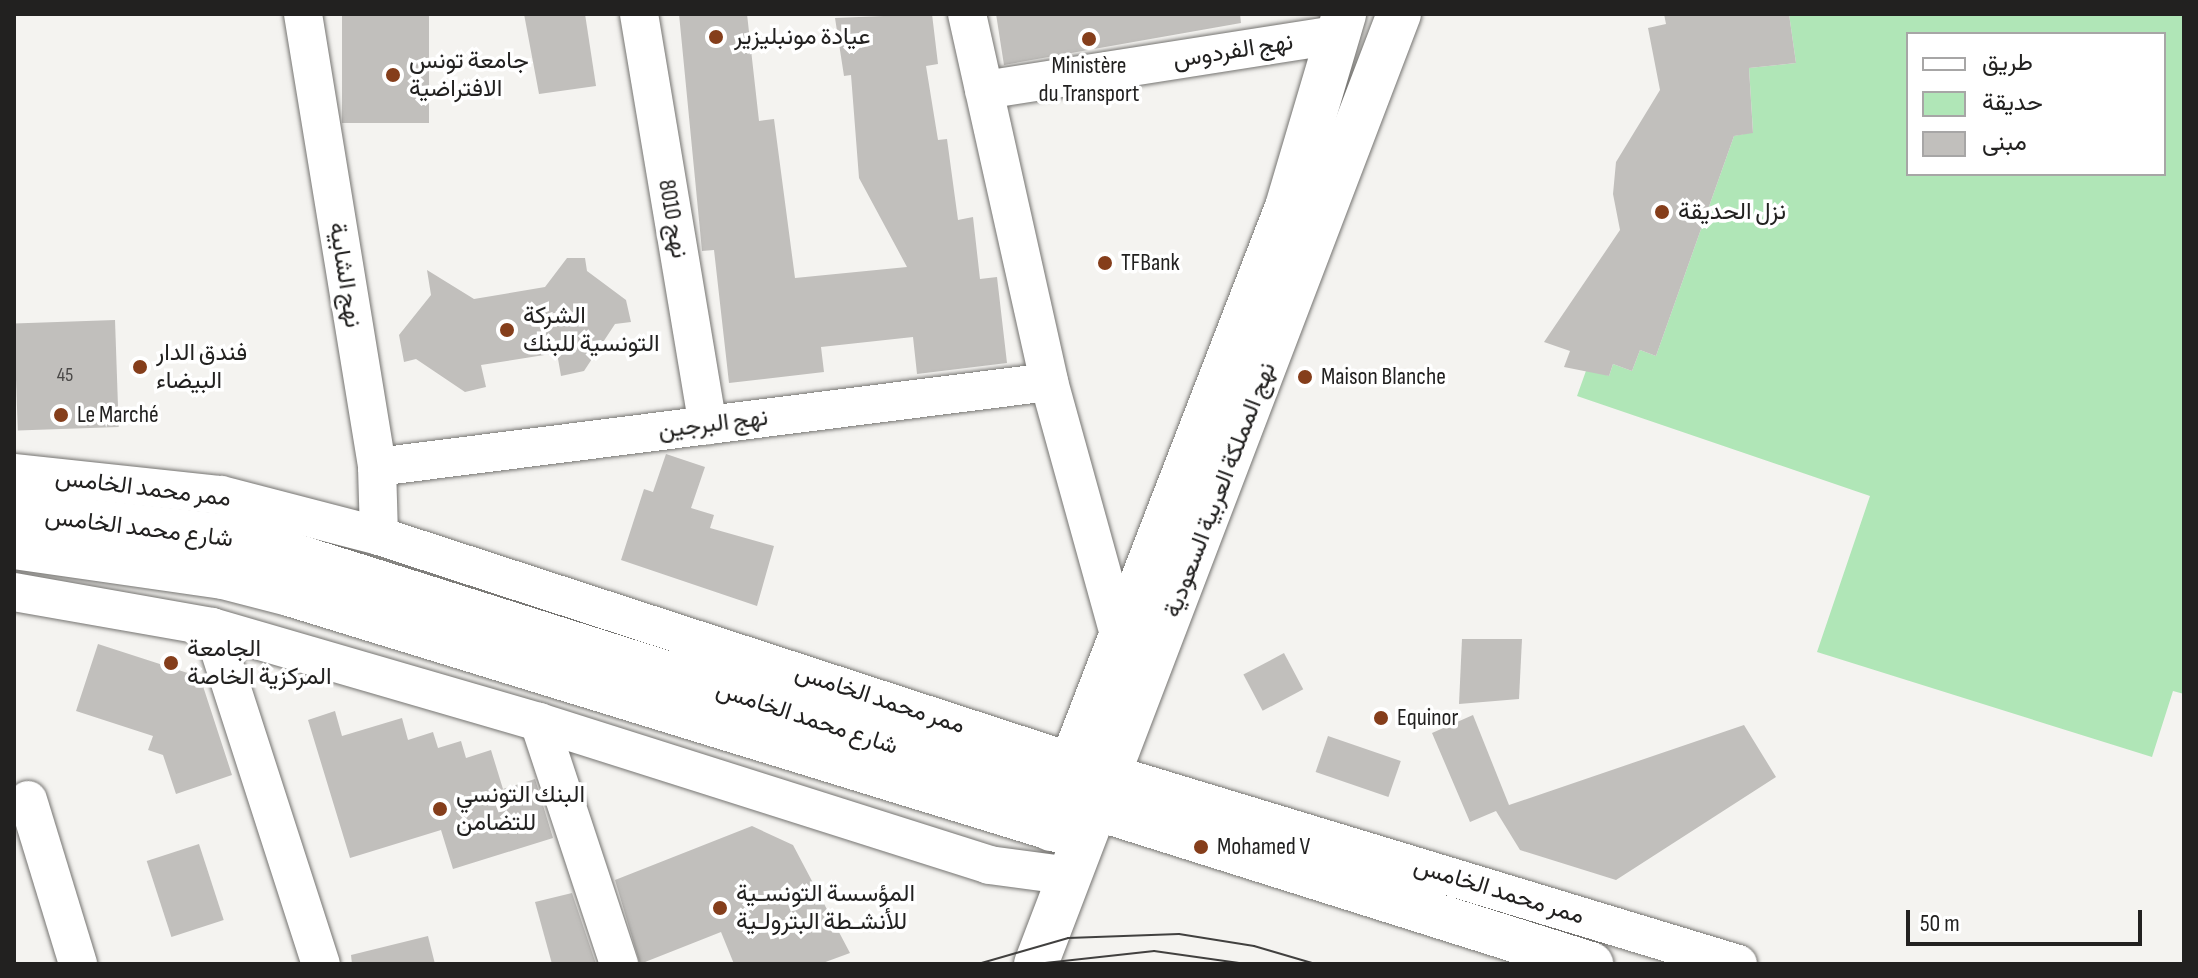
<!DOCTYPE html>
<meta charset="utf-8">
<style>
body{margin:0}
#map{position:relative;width:2198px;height:978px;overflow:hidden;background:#f4f3f0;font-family:"Sofia Sans Condensed",Vazirmatn,sans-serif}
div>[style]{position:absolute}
.green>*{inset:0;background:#b0e6b7}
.building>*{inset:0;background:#c1bfbc;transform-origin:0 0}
.roads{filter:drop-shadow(0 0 2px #757471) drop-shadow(0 0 2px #757471)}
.street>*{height:38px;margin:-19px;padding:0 19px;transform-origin:19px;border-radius:19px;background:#fff}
.secondary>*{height:44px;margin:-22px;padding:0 22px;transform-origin:22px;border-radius:22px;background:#fff}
.primary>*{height:44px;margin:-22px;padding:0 22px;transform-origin:22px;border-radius:22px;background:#fff}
.tram>*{height:2px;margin:-1px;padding:0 1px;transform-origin:1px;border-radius:1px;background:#41403f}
.dots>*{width:22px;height:22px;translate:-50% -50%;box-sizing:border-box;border:4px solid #fff;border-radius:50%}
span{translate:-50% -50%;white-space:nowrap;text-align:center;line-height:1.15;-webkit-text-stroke:7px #fff;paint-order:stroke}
.number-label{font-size:20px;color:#4a4847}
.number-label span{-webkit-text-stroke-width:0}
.poi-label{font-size:24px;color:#222120}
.left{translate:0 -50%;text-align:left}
.street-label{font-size:24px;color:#222120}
.frame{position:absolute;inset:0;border:16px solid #222120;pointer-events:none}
.legend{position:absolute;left:1906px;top:32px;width:260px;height:144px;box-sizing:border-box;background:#fff;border:2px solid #a7a6a6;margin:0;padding:10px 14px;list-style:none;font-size:24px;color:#222120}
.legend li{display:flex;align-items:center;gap:16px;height:40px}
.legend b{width:40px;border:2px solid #a7a6a6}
.scale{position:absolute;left:1906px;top:910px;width:236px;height:36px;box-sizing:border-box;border:4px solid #222120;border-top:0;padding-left:10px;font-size:24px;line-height:28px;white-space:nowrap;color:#222120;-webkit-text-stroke:6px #fff;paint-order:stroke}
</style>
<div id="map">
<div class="green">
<i style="clip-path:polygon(evenodd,1789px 14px,2184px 14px,2184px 694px,2173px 691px,2152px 757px,1817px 652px,1870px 496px,1577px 396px,1587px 368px,1609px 376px,1613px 364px,1632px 371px,1640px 350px,1656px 356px,1734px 136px,1753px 132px,1749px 68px,1796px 63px,1789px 14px,1908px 34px,2164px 34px,2164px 174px,1908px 174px,1908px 34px)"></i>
</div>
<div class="building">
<i style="left:342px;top:14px;width:87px;height:109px"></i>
<i style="clip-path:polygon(524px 14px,585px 14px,596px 86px,539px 94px)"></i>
<i style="clip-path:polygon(679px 14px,747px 14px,759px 121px,774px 119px,795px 278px,907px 267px,859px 178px,851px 75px,844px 76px,835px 18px,932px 14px,938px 64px,926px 66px,938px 140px,947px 139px,958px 220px,973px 217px,980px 279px,997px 277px,1007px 363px,917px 374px,913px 337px,821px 347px,824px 372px,729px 383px,714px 250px,702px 251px)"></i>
<i style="clip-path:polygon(996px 14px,1240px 14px,1241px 23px,1004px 65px)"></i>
<i style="clip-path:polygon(1664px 14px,1789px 14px,1796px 63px,1749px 68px,1753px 133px,1734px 136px,1656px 356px,1640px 350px,1632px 371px,1613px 364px,1609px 376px,1564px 367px,1570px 351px,1544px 342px,1620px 230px,1613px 194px,1616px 162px,1660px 90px,1648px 28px,1666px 24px)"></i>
<i style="clip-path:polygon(567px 258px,585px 258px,587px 271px,626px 300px,631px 322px,615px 324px,584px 371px,561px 376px,557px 353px,481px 365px,486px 387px,465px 392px,416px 359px,404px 362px,399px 335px,431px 295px,427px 270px,474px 299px,545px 287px)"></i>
<i style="left:115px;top:320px;width:107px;height:101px;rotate:88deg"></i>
<i style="clip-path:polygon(666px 454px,705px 467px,691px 508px,714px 515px,710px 528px,774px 546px,757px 606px,621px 560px,644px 489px,653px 492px)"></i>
<i style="clip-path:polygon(1462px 639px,1522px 639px,1519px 699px,1459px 704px)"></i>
<i style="clip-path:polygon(98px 644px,200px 677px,232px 775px,176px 794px,163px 755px,148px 750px,153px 736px,76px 711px)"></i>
<i style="left:1284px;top:653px;width:41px;height:46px;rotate:62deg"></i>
<i style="clip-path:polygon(335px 711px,342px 736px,402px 718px,408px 740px,433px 732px,438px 748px,461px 741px,466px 758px,491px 750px,503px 789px,535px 779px,553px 838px,453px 869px,441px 830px,350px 858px,308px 720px)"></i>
<i style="clip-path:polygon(1473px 715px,1509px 805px,1744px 725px,1776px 777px,1616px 880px,1520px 850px,1496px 811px,1470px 822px,1432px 733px)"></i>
<i style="left:1328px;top:736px;width:77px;height:38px;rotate:19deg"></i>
<i style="clip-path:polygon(752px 826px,793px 845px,850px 953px,820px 964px,734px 964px,721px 932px,640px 964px,615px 880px)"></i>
<i style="left:199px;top:844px;width:80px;height:55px;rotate:72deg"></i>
<i style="clip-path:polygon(572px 893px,596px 964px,552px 964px,535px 902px)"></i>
<i style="clip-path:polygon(428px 936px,435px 964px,352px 964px,351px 955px)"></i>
</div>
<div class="roads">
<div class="street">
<i style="left:303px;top:14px;width:459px;rotate:80.7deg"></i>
<i style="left:377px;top:467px;width:69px;rotate:88.3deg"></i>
<i style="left:639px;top:14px;width:417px;rotate:80.5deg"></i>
<i style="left:967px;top:14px;width:377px;rotate:77.4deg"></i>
<i style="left:1049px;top:382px;width:266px;rotate:74.5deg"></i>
<i style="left:984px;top:90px;width:361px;rotate:-8.9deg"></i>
<i style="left:377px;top:467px;width:677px;rotate:-7.21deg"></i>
<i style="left:14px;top:473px;width:208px;rotate:6.1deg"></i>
<i style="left:221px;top:495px;width:163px;rotate:14.5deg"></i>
<i style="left:379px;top:536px;width:729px;rotate:18.06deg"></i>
<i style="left:1072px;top:762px;width:696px;rotate:16.87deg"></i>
<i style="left:14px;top:592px;width:201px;rotate:10deg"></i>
<i style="left:212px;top:627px;width:341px;rotate:16.2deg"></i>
<i style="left:539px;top:722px;width:472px;rotate:17.6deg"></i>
<i style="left:989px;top:865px;width:83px;rotate:7.6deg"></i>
<i style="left:212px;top:627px;width:354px;rotate:72.1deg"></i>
<i style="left:539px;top:722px;width:255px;rotate:71.7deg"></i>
<i style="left:28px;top:800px;width:171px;rotate:73deg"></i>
</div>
<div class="secondary">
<i style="left:1051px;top:829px;width:70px;rotate:-72.6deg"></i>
<i style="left:1072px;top:762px;width:595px;rotate:-68.82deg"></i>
<i style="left:1287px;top:207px;width:201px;rotate:-73.5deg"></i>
<i style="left:1036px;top:964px;width:1017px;rotate:-69.09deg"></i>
</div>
<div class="primary">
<i style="left:14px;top:513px;width:211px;rotate:6.3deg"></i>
<i style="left:224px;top:536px;width:54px;rotate:15.1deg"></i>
<i style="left:276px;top:550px;width:1379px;rotate:17.48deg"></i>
<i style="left:14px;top:547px;width:211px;rotate:8.2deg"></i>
<i style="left:223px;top:577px;width:68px;rotate:14.4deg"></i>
<i style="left:289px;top:594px;width:831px;rotate:17.08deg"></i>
</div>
</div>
<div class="tram">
<i style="left:978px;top:964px;width:94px;rotate:-16.1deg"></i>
<i style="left:1068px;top:938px;width:111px;rotate:-2.1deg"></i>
<i style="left:1179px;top:934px;width:76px;rotate:9.1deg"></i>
<i style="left:1254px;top:946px;width:64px;rotate:16.4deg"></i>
<i style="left:1036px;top:964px;width:119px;rotate:-6.3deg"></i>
<i style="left:1154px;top:951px;width:93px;rotate:8deg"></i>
</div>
<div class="dots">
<i style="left:716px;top:37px;background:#853e1b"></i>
<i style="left:1089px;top:39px;background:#853e1b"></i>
<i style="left:393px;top:75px;background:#853e1b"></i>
<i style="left:1662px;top:212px;background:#853e1b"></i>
<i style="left:1105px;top:263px;background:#853e1b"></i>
<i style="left:507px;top:330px;background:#853e1b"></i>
<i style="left:140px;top:367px;background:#853e1b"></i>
<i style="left:1305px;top:377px;background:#853e1b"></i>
<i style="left:61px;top:415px;background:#853e1b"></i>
<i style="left:171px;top:663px;background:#853e1b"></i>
<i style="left:1381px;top:718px;background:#853e1b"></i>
<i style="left:440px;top:809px;background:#853e1b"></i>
<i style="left:1201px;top:847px;background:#853e1b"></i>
<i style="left:720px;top:908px;background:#853e1b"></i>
</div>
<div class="number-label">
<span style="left:65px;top:375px">45</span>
</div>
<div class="poi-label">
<span class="left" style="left:734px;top:37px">عيادة مونبليزير</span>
<span class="left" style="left:409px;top:75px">جامعة تونس<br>الافتراضية</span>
<span style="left:1089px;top:80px">Ministère<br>du Transport</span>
<span class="left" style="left:1678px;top:212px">نزل الحديقة</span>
<span class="left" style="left:1121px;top:263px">TFBank</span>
<span class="left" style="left:523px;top:330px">الشركة<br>التونسية للبنك</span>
<span class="left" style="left:156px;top:367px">فندق الدار<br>البيضاء</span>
<span class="left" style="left:1321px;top:377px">Maison Blanche</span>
<span class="left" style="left:77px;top:415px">Le Marché</span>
<span class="left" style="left:187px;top:663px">الجامعة<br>المركزية الخاصة</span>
<span class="left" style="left:1397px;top:718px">Equinor</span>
<span class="left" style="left:456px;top:809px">البنك التونسي<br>للتضامن</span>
<span class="left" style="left:1217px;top:847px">Mohamed V</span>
<span class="left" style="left:736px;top:908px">المؤسسة التونسـية<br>للأنشـطة البترولـية</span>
</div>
<div class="street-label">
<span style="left:1233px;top:51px;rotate:-9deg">نهج الفردوس</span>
<span style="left:673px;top:219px;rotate:80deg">نهج 8010</span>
<span style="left:345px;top:275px;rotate:81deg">نهج الشابية</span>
<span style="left:713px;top:424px;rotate:-7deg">نهج البرجين</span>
<span style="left:143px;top:488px;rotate:7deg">ممر محمد الخامس</span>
<span style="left:1220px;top:490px;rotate:-69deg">نهج المملكة العربية السعودية</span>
<span style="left:139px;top:528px;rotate:7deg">شارع محمد الخامس</span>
<span style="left:880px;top:699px;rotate:18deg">ممر محمد الخامس</span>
<span style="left:807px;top:718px;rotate:18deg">شارع محمد الخامس</span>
<span style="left:1499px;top:891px;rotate:17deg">ممر محمد الخامس</span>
</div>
<div class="frame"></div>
<ul class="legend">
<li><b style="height:10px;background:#fff"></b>طريق</li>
<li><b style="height:22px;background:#b0e6b7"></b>حديقة</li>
<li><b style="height:22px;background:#c1bfbc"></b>مبنى</li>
</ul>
<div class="scale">50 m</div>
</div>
